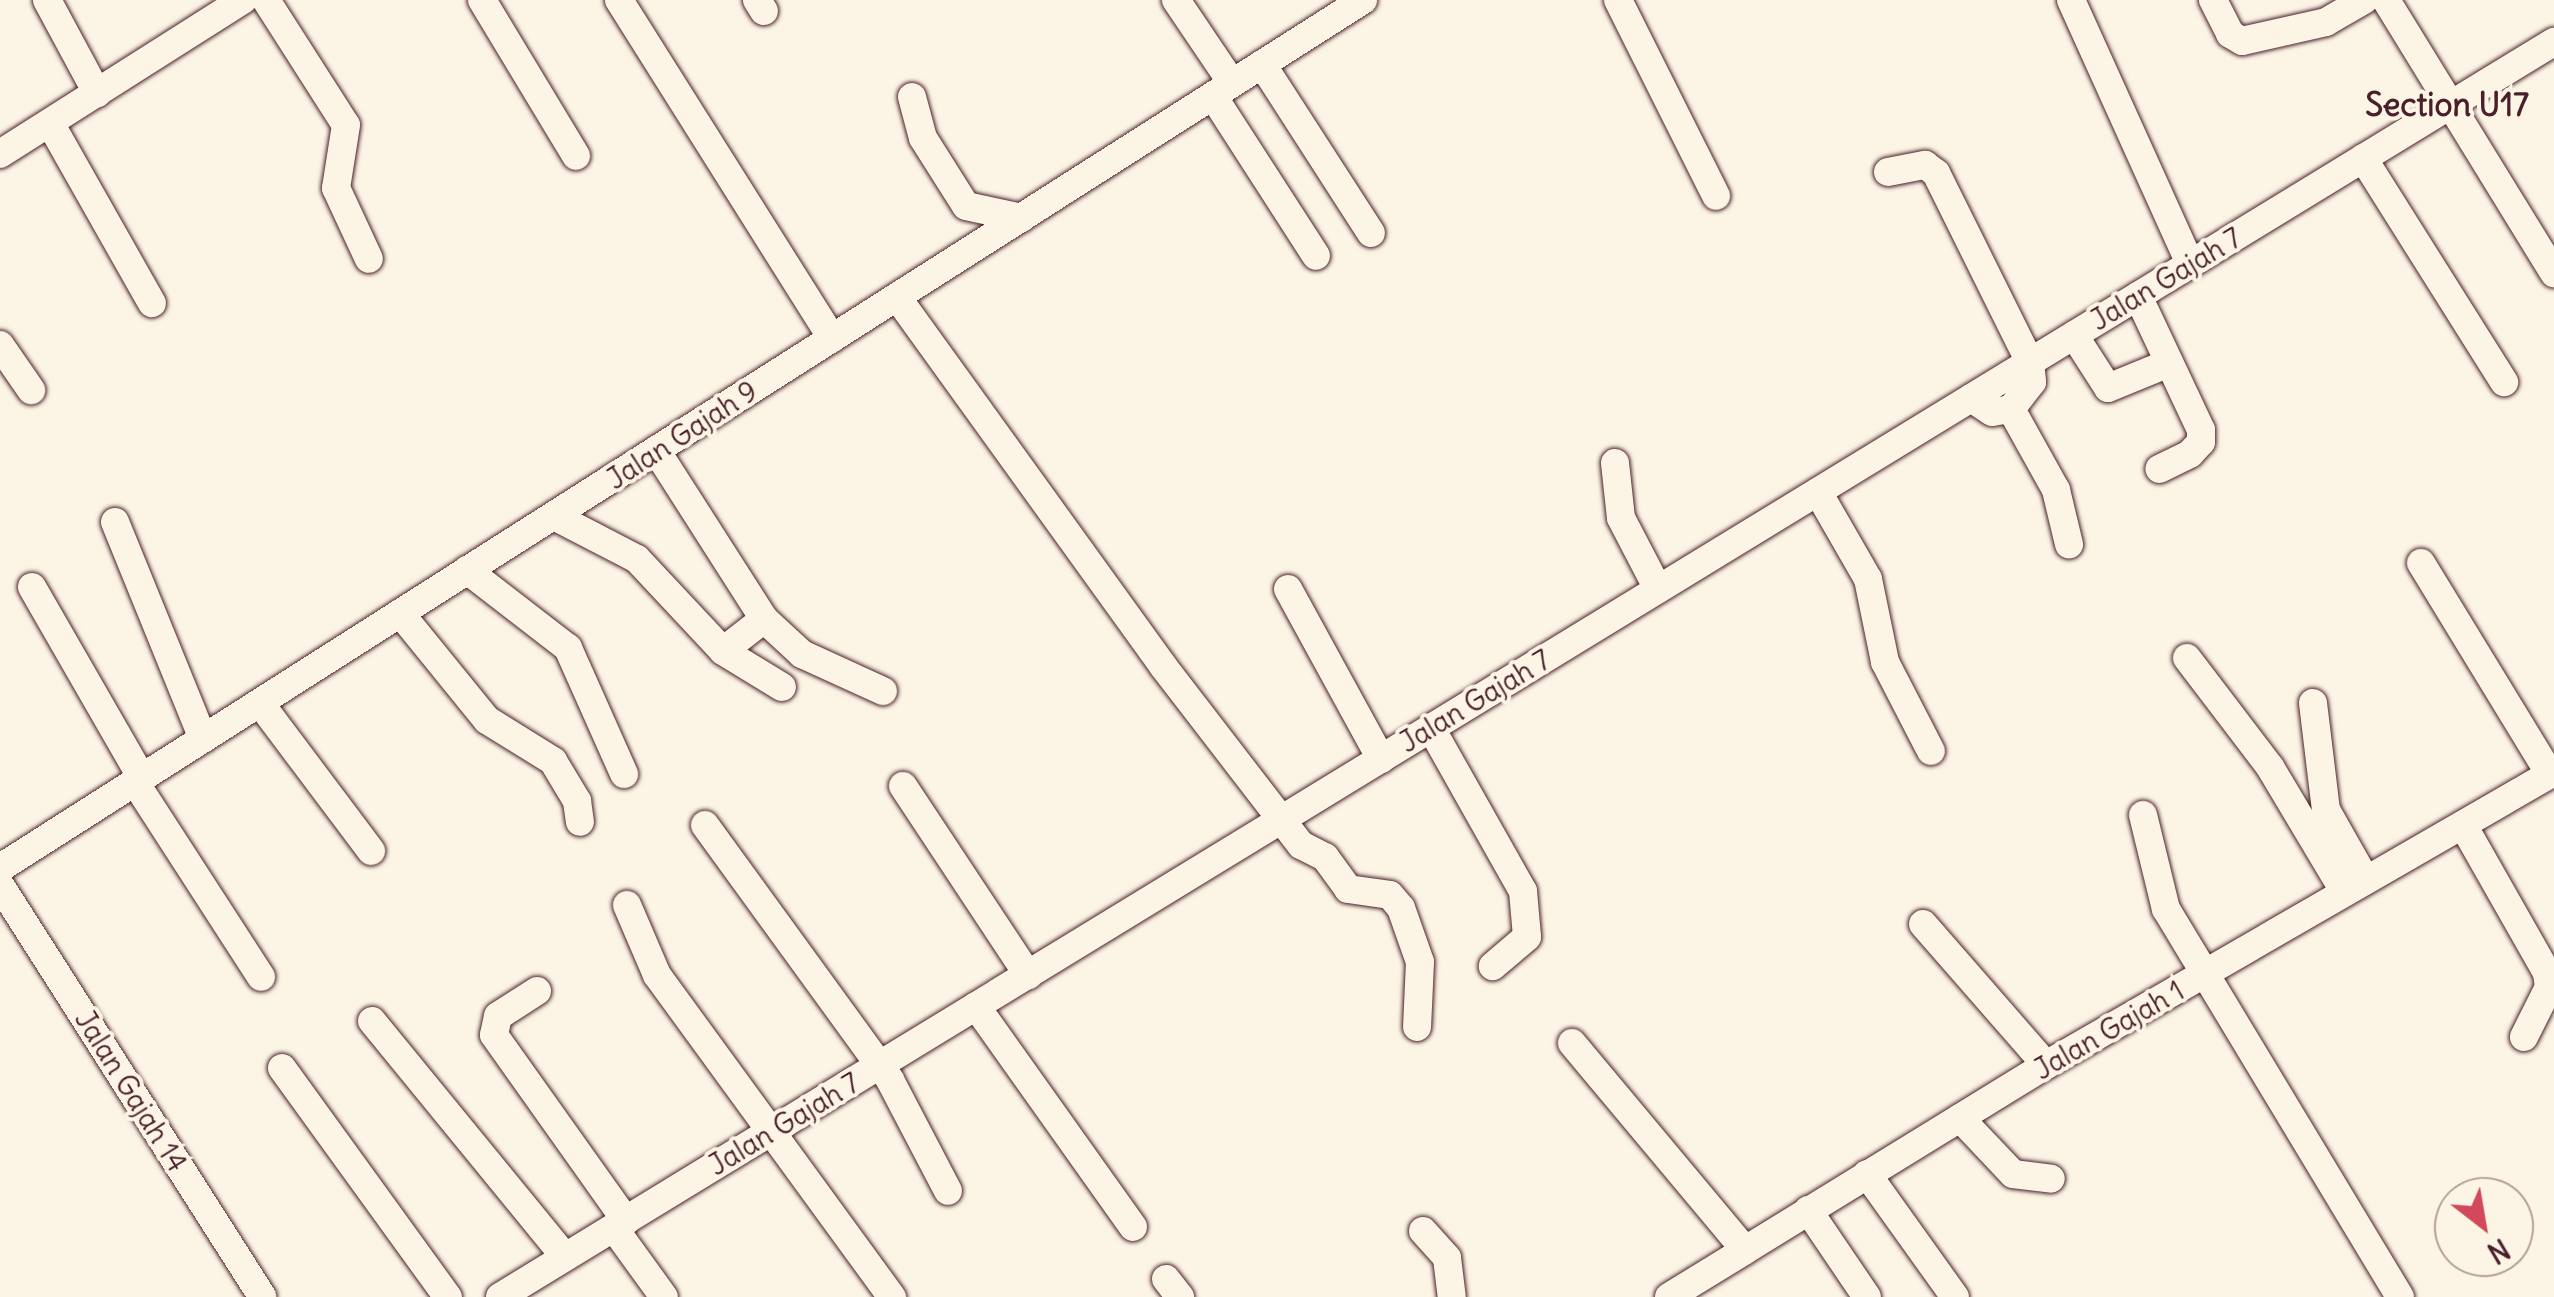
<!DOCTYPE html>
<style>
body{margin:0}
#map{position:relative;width:2554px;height:1297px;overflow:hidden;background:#fcf5e5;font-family:Delius,sans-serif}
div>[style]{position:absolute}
.roads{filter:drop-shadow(0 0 2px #4a1f2b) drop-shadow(0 0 2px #4a1f2b)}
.minor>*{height:28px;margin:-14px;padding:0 14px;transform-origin:14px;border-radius:14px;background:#fcf5e5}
span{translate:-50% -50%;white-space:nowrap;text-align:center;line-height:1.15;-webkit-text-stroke:8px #fcf5e5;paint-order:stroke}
.street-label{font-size:28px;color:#4a1f2b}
.quarter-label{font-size:32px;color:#4a1f2b;font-weight:700}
.north{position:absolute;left:2434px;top:1177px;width:100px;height:100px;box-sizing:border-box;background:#fcf5e5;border:2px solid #b59f9b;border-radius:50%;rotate:149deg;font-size:28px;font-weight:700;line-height:40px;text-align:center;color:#4a1f2b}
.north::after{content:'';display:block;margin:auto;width:35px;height:45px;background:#d1495b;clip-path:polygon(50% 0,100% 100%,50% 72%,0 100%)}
</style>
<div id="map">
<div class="roads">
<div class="minor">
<i style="left:47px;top:0;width:106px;rotate:61.7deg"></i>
<i style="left:266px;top:0;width:148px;rotate:57.4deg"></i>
<i style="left:346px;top:125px;width:64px;rotate:99deg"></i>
<i style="left:336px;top:188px;width:78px;rotate:65.1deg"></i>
<i style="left:482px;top:0;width:182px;rotate:58.9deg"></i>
<i style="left:619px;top:0;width:400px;rotate:57.8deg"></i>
<i style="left:757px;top:0;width:13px;rotate:58deg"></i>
<i style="left:1176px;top:0;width:100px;rotate:56deg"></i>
<i style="left:1618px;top:0;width:219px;rotate:63.4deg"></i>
<i style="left:2071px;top:0;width:290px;rotate:65.7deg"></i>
<i style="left:2213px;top:0;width:38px;rotate:63deg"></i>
<i style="left:2230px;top:34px;width:14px;rotate:30deg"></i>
<i style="left:2242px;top:41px;width:86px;rotate:-12.7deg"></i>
<i style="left:2326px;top:22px;width:44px;rotate:-30.1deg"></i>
<i style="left:2386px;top:0;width:321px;rotate:58.4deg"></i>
<i style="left:1262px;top:64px;width:201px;rotate:57.2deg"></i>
<i style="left:1213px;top:96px;width:190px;rotate:57.2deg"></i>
<i style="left:912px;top:97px;width:42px;rotate:75deg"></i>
<i style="left:923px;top:138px;width:80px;rotate:57.7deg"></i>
<i style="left:966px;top:206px;width:57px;rotate:12.1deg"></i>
<i style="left:50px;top:123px;width:207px;rotate:60.5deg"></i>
<i style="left:0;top:154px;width:288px;rotate:-32.4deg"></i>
<i style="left:2363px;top:158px;width:265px;rotate:57.8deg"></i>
<i style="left:1888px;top:172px;width:38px;rotate:-11deg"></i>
<i style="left:1925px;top:165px;width:14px;rotate:36deg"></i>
<i style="left:1936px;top:173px;width:211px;rotate:63.6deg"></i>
<i style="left:2030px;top:362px;width:20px;rotate:84deg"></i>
<i style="left:2032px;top:382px;width:34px;rotate:128deg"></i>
<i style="left:2011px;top:409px;width:19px;rotate:171deg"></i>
<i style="left:1992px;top:412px;width:25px;rotate:-146deg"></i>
<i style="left:2138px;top:296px;width:148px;rotate:64.8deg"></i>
<i style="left:2201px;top:430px;width:12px;rotate:90deg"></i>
<i style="left:2201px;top:442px;width:16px;rotate:133deg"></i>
<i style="left:2190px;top:454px;width:34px;rotate:154deg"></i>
<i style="left:897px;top:297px;width:455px;rotate:54.2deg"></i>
<i style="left:1163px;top:666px;width:226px;rotate:52.4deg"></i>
<i style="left:1301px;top:845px;width:27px;rotate:27deg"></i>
<i style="left:1325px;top:857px;width:39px;rotate:54deg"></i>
<i style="left:1348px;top:889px;width:42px;rotate:8.1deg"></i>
<i style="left:1390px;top:895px;width:17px;rotate:50deg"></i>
<i style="left:1401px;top:908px;width:57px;rotate:70.6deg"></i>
<i style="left:1420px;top:962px;width:65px;rotate:92.6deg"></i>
<i style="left:2074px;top:335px;width:63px;rotate:57.3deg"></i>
<i style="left:2108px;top:388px;width:66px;rotate:-22.3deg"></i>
<i style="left:0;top:345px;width:55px;rotate:55.4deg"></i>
<i style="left:2011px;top:409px;width:93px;rotate:60.9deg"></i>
<i style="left:2056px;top:490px;width:56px;rotate:76.5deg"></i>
<i style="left:656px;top:450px;width:201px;rotate:57.4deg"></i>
<i style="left:764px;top:619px;width:52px;rotate:42.6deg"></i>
<i style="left:802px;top:654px;width:89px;rotate:24.6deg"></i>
<i style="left:1615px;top:463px;width:55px;rotate:83.8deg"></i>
<i style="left:1621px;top:518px;width:80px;rotate:62.5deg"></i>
<i style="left:1818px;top:492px;width:100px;rotate:60.1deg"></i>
<i style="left:1868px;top:579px;width:85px;rotate:78.4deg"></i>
<i style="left:1885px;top:662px;width:100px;rotate:62.7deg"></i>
<i style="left:556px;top:517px;width:91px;rotate:27.4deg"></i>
<i style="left:637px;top:559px;width:126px;rotate:46.9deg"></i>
<i style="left:723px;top:651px;width:69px;rotate:31.4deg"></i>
<i style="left:115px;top:522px;width:234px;rotate:67.9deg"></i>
<i style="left:2421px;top:563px;width:247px;rotate:58.6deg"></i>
<i style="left:467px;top:570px;width:128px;rotate:37.7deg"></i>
<i style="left:568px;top:648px;width:138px;rotate:66deg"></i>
<i style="left:32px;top:587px;width:220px;rotate:60.1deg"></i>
<i style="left:1288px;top:589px;width:194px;rotate:61.3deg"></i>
<i style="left:400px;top:613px;width:138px;rotate:50.9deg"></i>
<i style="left:487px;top:720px;width:78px;rotate:31.8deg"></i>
<i style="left:553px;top:761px;width:47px;rotate:59deg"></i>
<i style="left:577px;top:801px;width:21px;rotate:82deg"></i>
<i style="left:723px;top:651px;width:52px;rotate:-38deg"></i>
<i style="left:2187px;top:658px;width:137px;rotate:52.7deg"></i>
<i style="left:2270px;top:767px;width:144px;rotate:59.2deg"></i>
<i style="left:260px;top:703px;width:185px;rotate:53.1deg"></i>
<i style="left:2313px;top:703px;width:108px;rotate:83.1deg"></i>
<i style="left:2326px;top:810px;width:79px;rotate:60.5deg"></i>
<i style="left:1431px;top:728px;width:187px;rotate:60.6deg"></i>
<i style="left:1523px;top:891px;width:46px;rotate:85deg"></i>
<i style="left:1527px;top:937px;width:45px;rotate:139.5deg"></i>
<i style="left:135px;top:782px;width:232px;rotate:57.1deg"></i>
<i style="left:903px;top:786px;width:227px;rotate:56.5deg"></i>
<i style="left:2143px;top:815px;width:97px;rotate:76.3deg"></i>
<i style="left:2166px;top:909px;width:453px;rotate:58.9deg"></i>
<i style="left:705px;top:825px;width:315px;rotate:54deg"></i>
<i style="left:890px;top:1080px;width:125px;rotate:62.4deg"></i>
<i style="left:2463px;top:825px;width:170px;rotate:60.4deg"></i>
<i style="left:2547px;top:973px;width:14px;rotate:82deg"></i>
<i style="left:2549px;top:987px;width:56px;rotate:116.6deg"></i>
<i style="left:0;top:868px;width:1616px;rotate:-32.49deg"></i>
<i style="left:0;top:885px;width:488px;rotate:57.5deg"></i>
<i style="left:627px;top:905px;width:76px;rotate:66.8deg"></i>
<i style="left:657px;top:975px;width:399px;rotate:53.9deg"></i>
<i style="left:1923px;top:924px;width:187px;rotate:48.9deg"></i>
<i style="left:537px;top:991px;width:46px;rotate:147.3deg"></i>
<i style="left:498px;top:1016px;width:19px;rotate:102deg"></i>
<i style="left:494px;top:1035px;width:228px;rotate:54.6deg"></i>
<i style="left:976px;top:1006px;width:271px;rotate:54.6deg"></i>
<i style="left:372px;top:1021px;width:305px;rotate:50.7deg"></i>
<i style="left:1572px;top:1043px;width:270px;rotate:50.1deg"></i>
<i style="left:282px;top:1068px;width:283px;rotate:54.1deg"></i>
<i style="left:1960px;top:1118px;width:77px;rotate:46.6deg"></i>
<i style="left:2013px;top:1174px;width:38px;rotate:7deg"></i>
<i style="left:1867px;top:1174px;width:151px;rotate:54.4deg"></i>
<i style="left:1808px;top:1210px;width:105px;rotate:55.9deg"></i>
<i style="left:614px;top:1228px;width:85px;rotate:54.1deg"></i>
<i style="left:1423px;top:1231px;width:36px;rotate:48deg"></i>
<i style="left:1447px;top:1258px;width:39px;rotate:83deg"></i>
<i style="left:1166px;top:1279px;width:23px;rotate:52deg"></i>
<i style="left:500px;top:1297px;width:2407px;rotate:-31.43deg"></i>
<i style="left:1669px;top:1297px;width:443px;rotate:-31.6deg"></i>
<i style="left:2046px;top:1065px;width:586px;rotate:-29.98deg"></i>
</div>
</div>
<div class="street-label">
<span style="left:2166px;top:279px;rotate:-31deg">Jalan Gajah 7</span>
<span style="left:682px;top:435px;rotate:-33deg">Jalan Gajah 9</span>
<span style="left:1475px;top:701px;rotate:-31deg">Jalan Gajah 7</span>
<span style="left:2109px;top:1030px;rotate:-30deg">Jalan Gajah 1</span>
<span style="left:131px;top:1091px;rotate:58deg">Jalan Gajah 14</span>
<span style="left:784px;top:1124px;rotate:-31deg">Jalan Gajah 7</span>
</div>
<div class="quarter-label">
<span style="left:2447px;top:105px">Section U17</span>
</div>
<div class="north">N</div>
</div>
